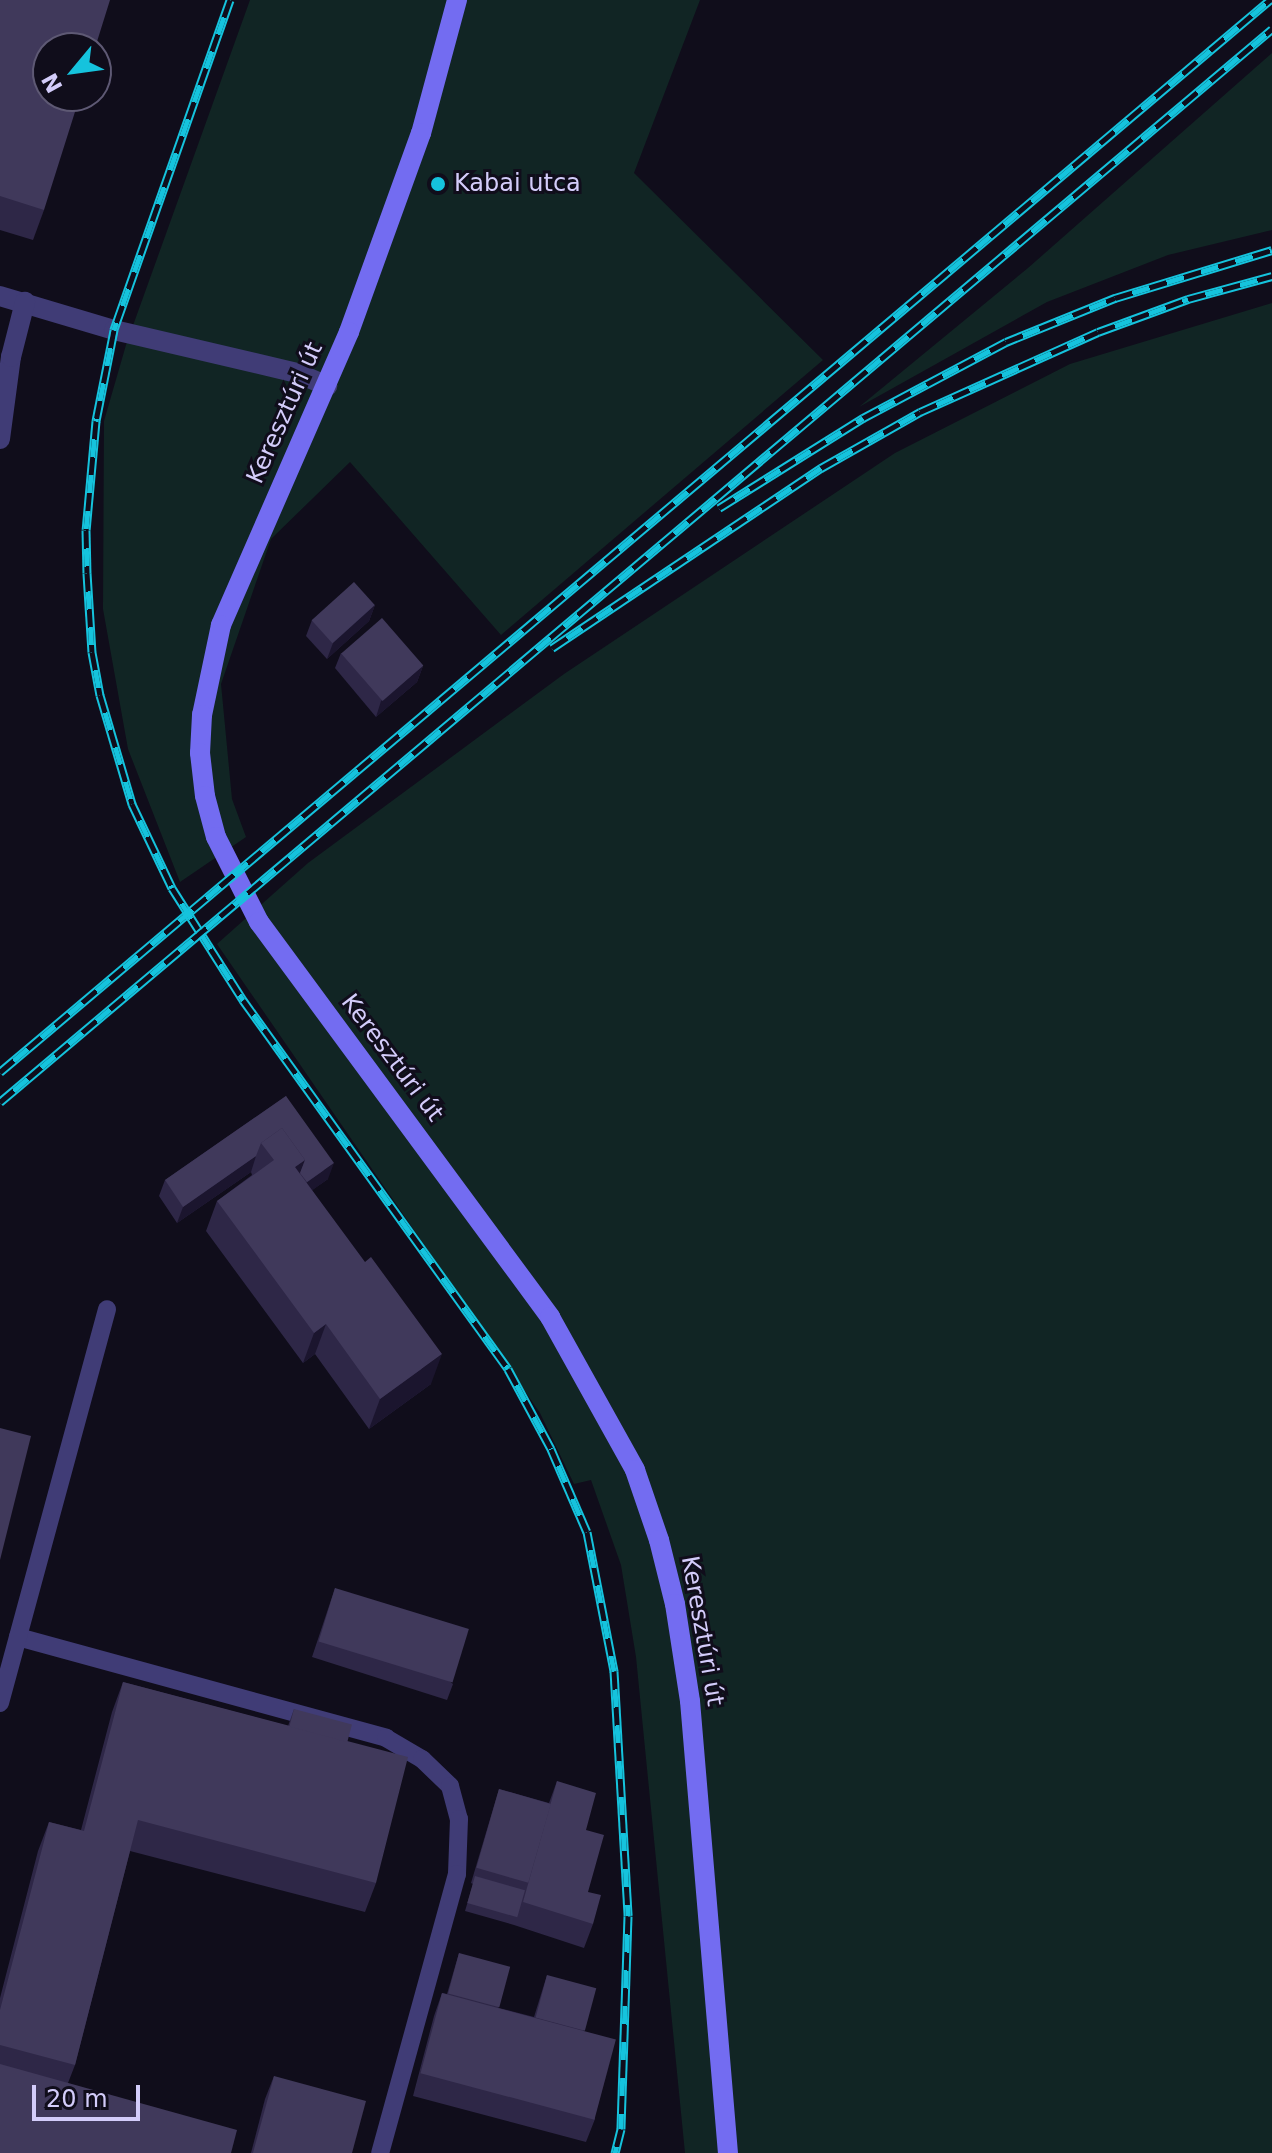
<!DOCTYPE html>
<meta charset="utf-8">
<style>
body{margin:0}
#map{position:relative;width:1272px;height:2153px;overflow:hidden;background:#100d1b;font-family:"DejaVu Sans",sans-serif}
div>[style]{position:absolute}
.green>*{inset:0;background:#112524}
.lane>*{height:18px;margin:-9px;padding:0 9px;transform-origin:9px;border-radius:9px;background:#403c76}
.street>*{height:20px;margin:-10px;padding:0 10px;transform-origin:10px;border-radius:10px;background:#403c76}
.secondary>*{height:20px;margin:-10px;padding:0 10px;transform-origin:10px;border-radius:10px;background:#736cf1}
.rail>*{height:9px;margin-top:-4.5px;transform-origin:0;background:repeating-linear-gradient(90deg,#100d1b 0 18px,#15c3dd 0 36px);box-sizing:border-box;border-block:2px solid #15c3dd}
.wall>*{inset:0;background:#2e2747}
.shaded-wall>*{inset:0;background:#1b152e}
.building>*{inset:0;background:#40395b;transform-origin:0 0}
.dots>*{width:22px;height:22px;translate:-50% -50%;box-sizing:border-box;border:4px solid #100d1b;border-radius:50%}
span{translate:-50% -50%;white-space:nowrap;text-align:center;line-height:1.15;-webkit-text-stroke:6px #100d1b;paint-order:stroke}
.poi-label{font-size:24px;color:#d3ccfa}
.left{translate:0 -50%;text-align:left}
.street-label{font-size:24px;color:#d3ccfa}
.north{position:absolute;left:32px;top:32px;width:80px;height:80px;box-sizing:border-box;background:#100d1b;border:2px solid #5e5974;border-radius:50%;rotate:241deg;font-size:22px;font-weight:700;line-height:32px;text-align:center;color:#d3ccfa}
.north::after{content:'';display:block;margin:auto;width:28px;height:36px;background:#15c3dd;clip-path:polygon(50% 0,100% 100%,50% 72%,0 100%)}
.scale{position:absolute;left:32px;top:2085px;width:108px;height:36px;box-sizing:border-box;border:4px solid #d3ccfa;border-top:0;padding-left:10px;font-size:24px;line-height:28px;white-space:nowrap;color:#d3ccfa;-webkit-text-stroke:6px #100d1b;paint-order:stroke}
</style>
<div id="map">
<div class="green">
<i style="clip-path:polygon(250px 0,700px 0,634px 173px,823px 360px,501px 635px,350px 462px,271px 539px,221px 684px,232px 799px,246px 837px,180px 882px,128px 749px,103px 609px,104px 421px,126px 345px)"></i>
<i style="clip-path:polygon(1272px 53px,1272px 230px,1168px 255px,1047px 302px,859px 407px,1028px 268px)"></i>
<i style="clip-path:polygon(1272px 303px,1272px 2153px,685px 2153px,636px 1657px,621px 1565px,591px 1480px,574px 1484px,540px 1413px,217px 944px,308px 863px,564px 674px,895px 453px,1070px 364px)"></i>
</div>
<div class="lane">
<i style="left:18px;top:1637px;width:382px;rotate:15.3deg"></i>
<i style="left:386px;top:1738px;width:42px;rotate:30.3deg"></i>
<i style="left:422px;top:1759px;width:39px;rotate:44deg"></i>
<i style="left:450px;top:1786px;width:34px;rotate:75deg"></i>
<i style="left:459px;top:1819px;width:55px;rotate:92.1deg"></i>
<i style="left:457px;top:1874px;width:289px;rotate:105.4deg"></i>
<i style="left:0;top:1703px;width:408px;rotate:-74.8deg"></i>
</div>
<div class="street">
<i style="left:0;top:296px;width:119px;rotate:16.6deg"></i>
<i style="left:114px;top:330px;width:188px;rotate:13.2deg"></i>
<i style="left:297px;top:373px;width:33px;rotate:23deg"></i>
<i style="left:0;top:439px;width:83px;rotate:-82.4deg"></i>
<i style="left:11px;top:357px;width:57px;rotate:-75.7deg"></i>
</div>
<div class="secondary">
<i style="left:457px;top:0;width:138px;rotate:105.1deg"></i>
<i style="left:421px;top:133px;width:212px;rotate:109.9deg"></i>
<i style="left:349px;top:332px;width:320px;rotate:113.6deg"></i>
<i style="left:221px;top:625px;width:92px;rotate:101.9deg"></i>
<i style="left:202px;top:715px;width:38px;rotate:93deg"></i>
<i style="left:200px;top:753px;width:43px;rotate:83.4deg"></i>
<i style="left:205px;top:796px;width:42px;rotate:75deg"></i>
<i style="left:216px;top:837px;width:95px;rotate:63.2deg"></i>
<i style="left:259px;top:922px;width:491px;rotate:53.6deg"></i>
<i style="left:550px;top:1317px;width:175px;rotate:60.9deg"></i>
<i style="left:635px;top:1470px;width:74px;rotate:71.1deg"></i>
<i style="left:659px;top:1540px;width:66px;rotate:76deg"></i>
<i style="left:675px;top:1604px;width:98px;rotate:81.2deg"></i>
<i style="left:690px;top:1701px;width:454px;rotate:85.2deg"></i>
</div>
<div class="rail">
<i style="left:230px;top:0;width:350px;rotate:109.4deg"></i>
<i style="left:114px;top:330px;width:93px;rotate:101.2deg"></i>
<i style="left:96px;top:421px;width:109px;rotate:95.2deg"></i>
<i style="left:86px;top:530px;width:43px;rotate:88.7deg"></i>
<i style="left:87px;top:573px;width:79px;rotate:86.4deg"></i>
<i style="left:92px;top:652px;width:44px;rotate:79.5deg"></i>
<i style="left:100px;top:695px;width:114px;rotate:73.6deg"></i>
<i style="left:132px;top:804px;width:93px;rotate:64.5deg"></i>
<i style="left:172px;top:888px;width:133px;rotate:57.6deg"></i>
<i style="left:243px;top:1000px;width:454px;rotate:54.3deg"></i>
<i style="left:508px;top:1369px;width:91px;rotate:61.7deg"></i>
<i style="left:551px;top:1449px;width:90px;rotate:66.6deg"></i>
<i style="left:587px;top:1532px;width:142px;rotate:79deg"></i>
<i style="left:614px;top:1671px;width:245px;rotate:86.7deg"></i>
<i style="left:628px;top:1916px;width:213px;rotate:91.9deg"></i>
<i style="left:621px;top:2129px;width:25px;rotate:104deg"></i>
<i style="left:719px;top:508px;width:170px;rotate:-32deg"></i>
<i style="left:863px;top:418px;width:162px;rotate:-28deg"></i>
<i style="left:1006px;top:342px;width:118px;rotate:-22deg"></i>
<i style="left:1115px;top:298px;width:164px;rotate:-17deg"></i>
<i style="left:552px;top:648px;width:324px;rotate:-33.8deg"></i>
<i style="left:821px;top:468px;width:114px;rotate:-29.5deg"></i>
<i style="left:920px;top:412px;width:195px;rotate:-24.2deg"></i>
<i style="left:1098px;top:332px;width:96px;rotate:-20.1deg"></i>
<i style="left:1188px;top:299px;width:87px;rotate:-15.3deg"></i>
<i style="left:0;top:1072px;width:1662px;rotate:-40.17deg"></i>
<i style="left:0;top:1102px;width:1664px;rotate:-40.15deg"></i>
</div>
<div class="wall">
<i style="clip-path:polygon(0 0,44px 210px,33px 240px,0 230px)"></i>
<i style="clip-path:polygon(375px 605px,369px 621px,327px 659px,306px 636px,312px 620px)"></i>
<i style="clip-path:polygon(341px 653px,423px 666px,417px 682px,376px 717px,335px 668px)"></i>
<i style="clip-path:polygon(286px 1096px,328px 1179px,312px 1190px,431px 1384px,369px 1429px,315px 1354px,303px 1363px,206px 1231px,217px 1201px,252px 1175px,251px 1172px,177px 1223px,159px 1196px,165px 1180px)"></i>
<i style="clip-path:polygon(335px 1588px,453px 1684px,447px 1700px,312px 1657px)"></i>
<i style="clip-path:polygon(123px 1682px,288px 1726px,294px 1709px,347px 1741px,376px 1883px,365px 1912px,130px 1851px,75px 2065px,68px 2083px,0 2153px,0 1998px,38px 1851px,49px 1822px,81px 1830px,112px 1712px)"></i>
<i style="clip-path:polygon(557px 1781px,586px 1830px,588px 1892px,593px 1924px,584px 1948px,514px 1925px,465px 1911px,473px 1884px,471px 1883px,499px 1789px,549px 1803px)"></i>
<i style="clip-path:polygon(459px 1953px,499px 2008px,534px 2017px,547px 1975px,584px 2031px,595px 2119px,586px 2142px,413px 2096px,434px 2016px,442px 1993px,447px 1994px)"></i>
<i style="clip-path:polygon(274px 2076px,352px 2153px,251px 2153px,265px 2099px)"></i>
</div>
<div class="shaded-wall">
<i style="clip-path:polygon(375px 605px,369px 621px,327px 659px,333px 643px)"></i>
<i style="clip-path:polygon(423px 666px,417px 682px,376px 717px,381px 701px)"></i>
<i style="clip-path:polygon(256px 1156px,251px 1172px,177px 1223px,183px 1207px)"></i>
<i style="clip-path:polygon(305px 1160px,294px 1190px,295px 1167px)"></i>
<i style="clip-path:polygon(334px 1163px,328px 1179px,300px 1199px,306px 1183px)"></i>
<i style="clip-path:polygon(326px 1324px,315px 1354px,303px 1363px,314px 1333px)"></i>
<i style="clip-path:polygon(442px 1354px,431px 1384px,369px 1429px,380px 1399px)"></i>
</div>
<div class="building">
<i style="clip-path:polygon(0 0,110px 0,95px 48px,48px 48px,48px 96px,80px 96px,44px 210px,0 196px)"></i>
<i style="left:354px;top:582px;width:31px;height:57px;rotate:48deg"></i>
<i style="left:382px;top:618px;width:63px;height:54px;rotate:49deg"></i>
<i style="clip-path:polygon(286px 1096px,334px 1163px,307px 1182px,300px 1173px,305px 1160px,282px 1128px,261px 1143px,256px 1156px,183px 1207px,165px 1180px)"></i>
<i style="clip-path:polygon(282px 1128px,305px 1160px,295px 1167px,365px 1262px,371px 1257px,442px 1354px,380px 1399px,326px 1324px,314px 1333px,217px 1201px,274px 1160px,261px 1143px)"></i>
<i style="clip-path:polygon(0 1428px,31px 1436px,0 1560px)"></i>
<i style="left:335px;top:1588px;width:140px;height:56px;rotate:17deg"></i>
<i style="clip-path:polygon(123px 1682px,408px 1757px,376px 1883px,138px 1820px,75px 2065px,0 2045px,0 2010px,49px 1822px,84px 1831px)"></i>
<i style="left:294px;top:1709px;width:60px;height:18px;rotate:15deg"></i>
<i style="clip-path:polygon(557px 1781px,596px 1793px,586px 1830px,604px 1835px,588px 1892px,601px 1895px,593px 1924px,523px 1902px)"></i>
<i style="left:499px;top:1789px;width:54px;height:82px;rotate:16deg"></i>
<i style="left:475px;top:1876px;width:52px;height:28px;rotate:16deg"></i>
<i style="left:459px;top:1953px;width:53px;height:42px;rotate:15deg"></i>
<i style="left:547px;top:1975px;width:51px;height:44px;rotate:15deg"></i>
<i style="left:442px;top:1993px;width:180px;height:83px;rotate:15deg"></i>
<i style="clip-path:polygon(0 2064px,237px 2130px,231px 2153px,0 2153px)"></i>
<i style="clip-path:polygon(274px 2076px,366px 2101px,352px 2153px,253px 2153px)"></i>
</div>
<div class="dots">
<i style="left:438px;top:184px;background:#15c3dd"></i>
</div>
<div class="poi-label">
<span class="left" style="left:454px;top:184px">Kabai utca</span>
</div>
<div class="street-label">
<span style="left:285px;top:413px;rotate:-66deg">Keresztúri út</span>
<span style="left:392px;top:1058px;rotate:53deg">Keresztúri út</span>
<span style="left:702px;top:1631px;rotate:80deg">Keresztúri út</span>
</div>
<div class="north">N</div>
<div class="scale">20 m</div>
</div>
